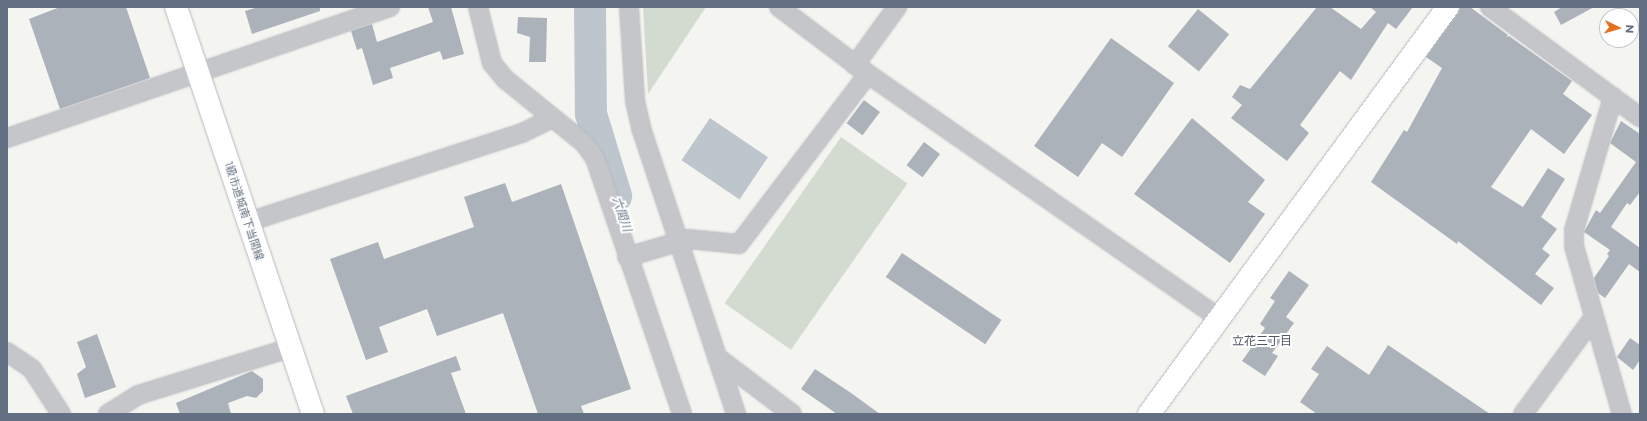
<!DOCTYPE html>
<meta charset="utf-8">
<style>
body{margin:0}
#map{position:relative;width:1647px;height:421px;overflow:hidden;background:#f4f4f0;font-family:Montserrat,"Noto Sans JP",sans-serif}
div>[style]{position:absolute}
.green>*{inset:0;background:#d3dbd1;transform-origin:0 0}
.water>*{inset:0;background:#bec6cd;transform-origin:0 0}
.river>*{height:32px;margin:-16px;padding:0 16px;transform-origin:16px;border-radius:16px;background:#bec6cd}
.building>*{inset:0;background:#acb2b9;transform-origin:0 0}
.roads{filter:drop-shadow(0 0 1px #b6b9be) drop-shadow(0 0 1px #b6b9be)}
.street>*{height:18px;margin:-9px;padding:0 9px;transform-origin:9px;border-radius:9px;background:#c4c6ca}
.secondary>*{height:22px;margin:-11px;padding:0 11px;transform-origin:11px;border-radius:11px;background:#fff}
span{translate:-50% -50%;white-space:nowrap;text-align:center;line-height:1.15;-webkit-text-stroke:4px #fff;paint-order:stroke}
.street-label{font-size:11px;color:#636f82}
.water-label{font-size:12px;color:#637686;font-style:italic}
.neighbourhood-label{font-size:12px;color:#515967}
.frame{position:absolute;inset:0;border:8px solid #636f82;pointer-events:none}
.north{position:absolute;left:1599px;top:8px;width:40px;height:40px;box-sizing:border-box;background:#fff;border:1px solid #c1c5cd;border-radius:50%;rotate:95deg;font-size:11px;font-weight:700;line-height:16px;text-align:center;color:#636f82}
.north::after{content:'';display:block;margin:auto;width:14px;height:18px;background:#e47020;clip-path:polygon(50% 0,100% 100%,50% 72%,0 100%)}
</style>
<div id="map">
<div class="green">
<i style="clip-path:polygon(643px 7px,706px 7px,648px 94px)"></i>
<i style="left:841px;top:137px;width:81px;height:203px;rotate:35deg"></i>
</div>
<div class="water">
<i style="left:710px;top:118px;width:70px;height:51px;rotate:34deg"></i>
</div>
<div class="river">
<i style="left:590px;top:7px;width:107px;rotate:89.5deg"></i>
<i style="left:591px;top:114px;width:86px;rotate:73deg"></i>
</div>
<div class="building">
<i style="clip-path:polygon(60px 7px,126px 7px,150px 78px,60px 109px,29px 19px)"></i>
<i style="clip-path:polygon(259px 7px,320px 7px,320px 11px,252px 34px,245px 11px)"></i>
<i style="clip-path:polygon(428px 7px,451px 7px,464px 54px,443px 60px,440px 51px,390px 68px,393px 78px,373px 85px,362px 48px,357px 50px,351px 31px,372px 24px,377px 42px,433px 22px)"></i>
<i style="clip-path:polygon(1317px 7px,1330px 7px,1361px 29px,1376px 12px,1370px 7px,1413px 7px,1396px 29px,1388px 23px,1351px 80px,1340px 71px,1300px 125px,1309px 133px,1287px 161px,1231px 118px,1242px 105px,1232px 97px,1240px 85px,1250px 89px)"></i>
<i style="clip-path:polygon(1460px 7px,1470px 7px,1508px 35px,1506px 37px,1509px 36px,1572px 81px,1563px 94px,1592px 115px,1564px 154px,1531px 129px,1491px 187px,1523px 207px,1548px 168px,1565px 179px,1541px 217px,1557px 229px,1542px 249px,1550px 255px,1535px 274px,1554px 288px,1541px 305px,1458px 241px,1457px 244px,1371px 182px,1404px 130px,1407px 132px,1442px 68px,1426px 57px)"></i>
<i style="clip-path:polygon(1562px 7px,1594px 7px,1561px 25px,1554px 12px)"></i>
<i style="left:1198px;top:9px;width:40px;height:48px;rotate:39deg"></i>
<i style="clip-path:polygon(518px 17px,547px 18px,546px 62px,529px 62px,530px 37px,517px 33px)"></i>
<i style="clip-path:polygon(1111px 38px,1174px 83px,1122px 157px,1102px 143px,1078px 177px,1034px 146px)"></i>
<i style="left:864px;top:100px;width:20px;height:29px;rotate:37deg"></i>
<i style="clip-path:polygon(1192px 118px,1265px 180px,1248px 202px,1265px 214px,1230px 263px,1134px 194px)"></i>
<i style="clip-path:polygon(1621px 121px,1640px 134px,1640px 192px,1630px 205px,1627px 203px,1611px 227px,1640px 248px,1640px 272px,1629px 264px,1605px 298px,1598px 293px,1594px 278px,1609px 256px,1607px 254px,1610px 250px,1584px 232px,1596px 210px,1600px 213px,1636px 162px,1610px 143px)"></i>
<i style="left:924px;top:142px;width:20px;height:29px;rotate:37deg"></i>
<i style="clip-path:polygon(505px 183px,512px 202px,561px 184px,631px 389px,581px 406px,584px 414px,538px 414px,503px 313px,437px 336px,427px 309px,379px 327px,388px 352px,366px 360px,330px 259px,378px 242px,384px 259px,474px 227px,464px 197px)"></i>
<i style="left:902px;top:253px;width:120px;height:29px;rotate:34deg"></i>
<i style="clip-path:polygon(1289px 271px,1309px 285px,1286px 317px,1294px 323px,1272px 353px,1278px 356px,1265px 376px,1242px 361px,1265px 328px,1260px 324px,1275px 301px,1270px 298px)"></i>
<i style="clip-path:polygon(97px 334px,116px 387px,85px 398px,77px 374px,86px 367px,77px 342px)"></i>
<i style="clip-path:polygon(1630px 338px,1640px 345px,1640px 360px,1633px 370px,1617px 357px)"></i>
<i style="clip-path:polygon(1388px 345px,1490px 414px,1317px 414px,1300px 402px,1319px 374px,1311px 369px,1327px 346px,1369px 375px)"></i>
<i style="clip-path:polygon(456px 356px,461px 370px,451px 373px,466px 414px,353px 414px,346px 396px)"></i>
<i style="clip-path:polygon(815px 369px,851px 393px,880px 414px,837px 414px,801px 389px)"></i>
<i style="clip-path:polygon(252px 371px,263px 379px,263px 391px,256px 398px,247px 396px,228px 403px,231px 414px,180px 414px,176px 403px)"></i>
</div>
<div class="roads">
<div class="street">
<i style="left:478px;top:7px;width:58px;rotate:76deg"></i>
<i style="left:492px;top:63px;width:21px;rotate:51deg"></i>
<i style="left:505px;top:79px;width:102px;rotate:39deg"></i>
<i style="left:584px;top:143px;width:19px;rotate:54deg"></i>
<i style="left:595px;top:158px;width:270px;rotate:71.2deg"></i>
<i style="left:629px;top:7px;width:94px;rotate:86.3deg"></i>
<i style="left:635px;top:101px;width:28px;rotate:77deg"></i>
<i style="left:641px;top:128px;width:301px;rotate:71.6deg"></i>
<i style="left:779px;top:7px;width:111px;rotate:37deg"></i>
<i style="left:868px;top:74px;width:427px;rotate:34.8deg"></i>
<i style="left:1490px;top:7px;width:186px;rotate:36.3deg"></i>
<i style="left:855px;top:65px;width:72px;rotate:-54.1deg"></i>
<i style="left:1613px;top:97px;width:139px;rotate:106.3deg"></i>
<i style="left:1574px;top:230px;width:16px;rotate:90deg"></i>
<i style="left:1574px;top:246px;width:175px;rotate:74.1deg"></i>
<i style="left:7px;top:138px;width:405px;rotate:-18.9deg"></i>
<i style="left:248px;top:222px;width:288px;rotate:-18deg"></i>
<i style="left:522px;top:133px;width:32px;rotate:-26deg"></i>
<i style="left:627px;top:257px;width:64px;rotate:-16.4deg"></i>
<i style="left:688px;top:239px;width:51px;rotate:5.6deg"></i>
<i style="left:739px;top:244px;width:213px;rotate:-52.8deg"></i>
<i style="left:7px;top:352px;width:30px;rotate:34deg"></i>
<i style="left:32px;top:369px;width:54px;rotate:57.2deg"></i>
<i style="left:717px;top:357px;width:94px;rotate:37.2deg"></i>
<i style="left:108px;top:414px;width:36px;rotate:-32deg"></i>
<i style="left:138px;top:395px;width:159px;rotate:-17.2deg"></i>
<i style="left:1523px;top:414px;width:120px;rotate:-53.8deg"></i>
</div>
<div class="secondary">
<i style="left:176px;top:7px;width:429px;rotate:71.4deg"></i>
<i style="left:1149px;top:414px;width:505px;rotate:-53.7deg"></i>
</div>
</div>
<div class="street-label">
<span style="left:244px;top:211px;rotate:72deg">1級市道城南下当間線</span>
</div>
<div class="water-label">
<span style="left:622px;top:214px;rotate:71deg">六間川</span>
</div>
<div class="neighbourhood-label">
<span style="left:1262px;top:341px">立花三丁目</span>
</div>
<div class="frame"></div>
<div class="north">N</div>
</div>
